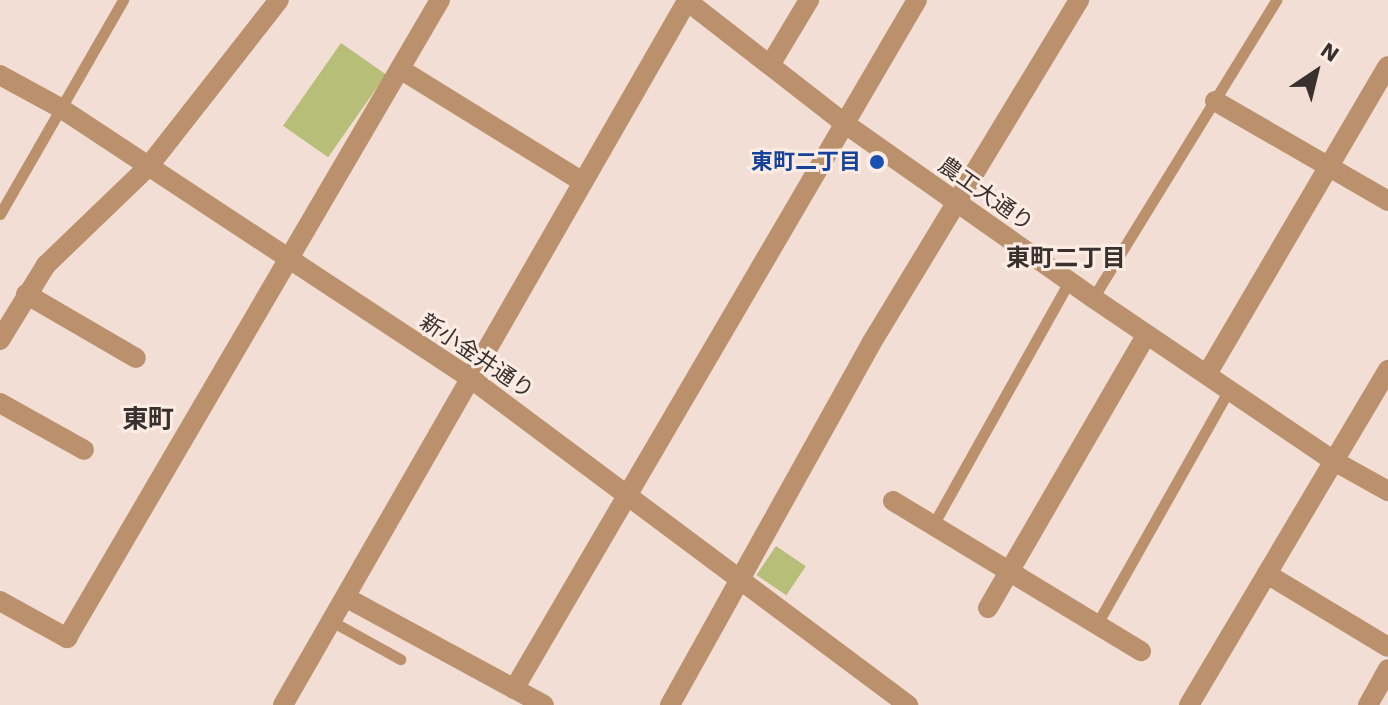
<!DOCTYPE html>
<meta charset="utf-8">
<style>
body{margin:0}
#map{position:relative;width:1388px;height:705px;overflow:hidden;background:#f2ded4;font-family:"Work Sans","Noto Sans JP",sans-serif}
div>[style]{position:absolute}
.green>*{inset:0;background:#b7be78;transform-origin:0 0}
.service>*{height:11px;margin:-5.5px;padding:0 5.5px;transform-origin:5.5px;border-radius:5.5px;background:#ba906d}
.minor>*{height:20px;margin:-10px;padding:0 10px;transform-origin:10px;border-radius:10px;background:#ba906d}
.dots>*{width:22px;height:22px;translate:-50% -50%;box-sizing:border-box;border:4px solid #fcece4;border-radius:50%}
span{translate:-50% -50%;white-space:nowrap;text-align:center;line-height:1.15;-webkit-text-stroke:6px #fcece4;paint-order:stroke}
.transit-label{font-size:22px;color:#164399;font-weight:700}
.right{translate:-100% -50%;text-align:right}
.street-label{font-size:22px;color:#39312e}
.neighbourhood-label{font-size:24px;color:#39312e;font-weight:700}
.quarter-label{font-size:26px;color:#39312e;font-weight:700}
.north{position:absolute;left:1276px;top:32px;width:80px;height:80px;-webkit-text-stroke:6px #fcece4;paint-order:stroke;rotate:35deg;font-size:22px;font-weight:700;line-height:32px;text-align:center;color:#39312e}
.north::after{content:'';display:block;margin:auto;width:28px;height:36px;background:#39312e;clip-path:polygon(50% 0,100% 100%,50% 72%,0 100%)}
</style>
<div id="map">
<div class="green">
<i style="left:341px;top:43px;width:55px;height:101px;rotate:35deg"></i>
<i style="left:776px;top:546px;width:36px;height:35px;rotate:34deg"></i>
</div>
<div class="service">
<i style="left:0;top:214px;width:247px;rotate:-60.1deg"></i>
<i style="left:1093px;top:298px;width:350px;rotate:-58.4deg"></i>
<i style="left:933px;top:525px;width:278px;rotate:-60.8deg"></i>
<i style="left:333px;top:622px;width:77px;rotate:28.9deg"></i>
<i style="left:1097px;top:624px;width:269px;rotate:-60.6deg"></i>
</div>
<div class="minor">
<i style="left:686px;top:0;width:200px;rotate:37.9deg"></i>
<i style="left:844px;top:123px;width:304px;rotate:35.1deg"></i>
<i style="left:1093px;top:298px;width:291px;rotate:34.1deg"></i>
<i style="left:1334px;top:461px;width:62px;rotate:29.1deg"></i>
<i style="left:770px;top:65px;width:76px;rotate:-59deg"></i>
<i style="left:400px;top:69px;width:213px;rotate:31.7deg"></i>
<i style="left:0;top:75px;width:71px;rotate:28.7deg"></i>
<i style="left:62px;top:109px;width:489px;rotate:33.4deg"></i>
<i style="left:470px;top:378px;width:547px;rotate:36.74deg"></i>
<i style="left:1215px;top:101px;width:200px;rotate:30deg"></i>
<i style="left:26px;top:294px;width:127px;rotate:30.2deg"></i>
<i style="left:0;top:340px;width:88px;rotate:-58.5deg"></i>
<i style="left:46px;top:265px;width:141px;rotate:-43.9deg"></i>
<i style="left:148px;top:167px;width:212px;rotate:-51.9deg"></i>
<i style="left:1207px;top:374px;width:357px;rotate:-59.6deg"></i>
<i style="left:0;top:403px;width:96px;rotate:29.2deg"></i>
<i style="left:893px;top:501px;width:290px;rotate:31.2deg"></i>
<i style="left:1267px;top:574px;width:141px;rotate:31.1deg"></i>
<i style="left:347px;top:598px;width:224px;rotate:28.5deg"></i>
<i style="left:0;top:601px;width:77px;rotate:28.9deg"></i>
<i style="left:67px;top:638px;width:739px;rotate:-59.69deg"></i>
<i style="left:988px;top:608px;width:315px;rotate:-59.9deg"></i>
<i style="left:514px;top:689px;width:798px;rotate:-59.68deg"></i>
<i style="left:283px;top:705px;width:812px;rotate:-60.15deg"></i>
<i style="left:670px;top:705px;width:415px;rotate:-60.9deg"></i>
<i style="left:872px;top:342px;width:400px;rotate:-58.8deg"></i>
<i style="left:1189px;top:705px;width:390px;rotate:-59.3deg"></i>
<i style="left:1368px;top:705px;width:41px;rotate:-60.9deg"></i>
</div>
<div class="dots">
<i style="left:877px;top:162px;background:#1a4fb4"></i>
</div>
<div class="transit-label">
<span class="right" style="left:861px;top:162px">東町二丁目</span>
</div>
<div class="street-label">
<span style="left:986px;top:194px;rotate:35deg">農工大通り</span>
<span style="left:477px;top:356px;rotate:34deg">新小金井通り</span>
</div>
<div class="neighbourhood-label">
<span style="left:1066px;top:259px">東町二丁目</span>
</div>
<div class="quarter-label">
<span style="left:148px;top:420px">東町</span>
</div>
<div class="north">N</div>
</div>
